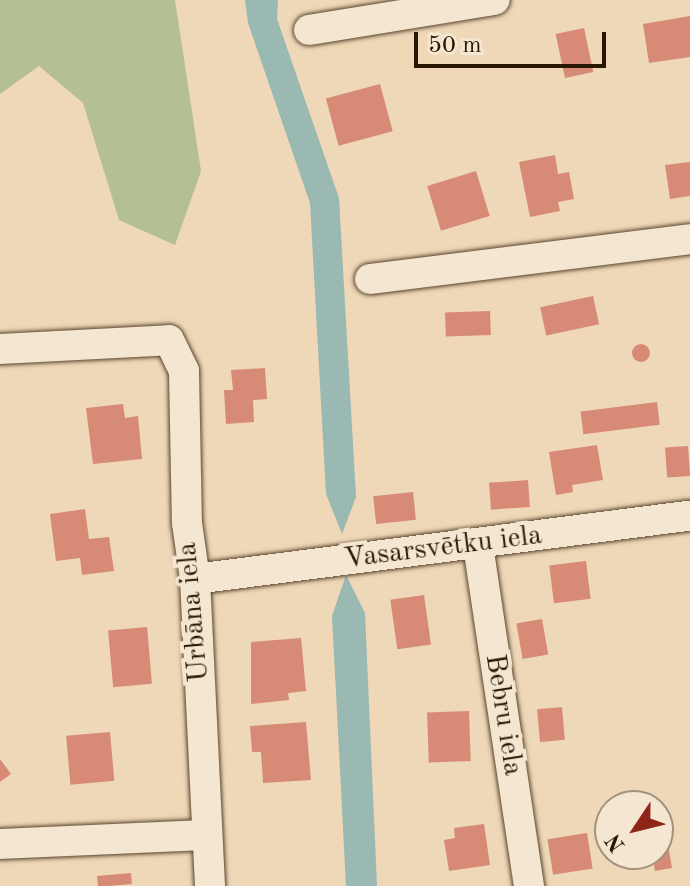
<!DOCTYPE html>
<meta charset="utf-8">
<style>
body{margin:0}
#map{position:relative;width:690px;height:886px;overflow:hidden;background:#eed8b7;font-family:"Old Standard TT",serif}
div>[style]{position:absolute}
.green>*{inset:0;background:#b4bf92}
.water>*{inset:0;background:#99b9b2}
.building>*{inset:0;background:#d78a75;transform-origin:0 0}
.round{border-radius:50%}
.roads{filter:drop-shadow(0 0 2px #5a462f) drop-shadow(0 0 2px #5a462f)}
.minor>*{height:30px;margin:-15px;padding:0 15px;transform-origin:15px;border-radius:15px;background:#f4e6d0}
span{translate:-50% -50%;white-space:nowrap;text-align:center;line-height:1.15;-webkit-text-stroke:8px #f4e6d0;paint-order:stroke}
.street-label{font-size:28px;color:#281602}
.north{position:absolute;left:594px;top:790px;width:80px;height:80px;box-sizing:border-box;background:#f4e6d0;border:2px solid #a2937e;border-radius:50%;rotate:235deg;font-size:22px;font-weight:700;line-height:32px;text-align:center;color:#281602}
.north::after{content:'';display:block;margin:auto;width:28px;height:36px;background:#8f2418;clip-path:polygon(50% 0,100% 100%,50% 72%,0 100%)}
.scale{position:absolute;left:414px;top:32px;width:192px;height:36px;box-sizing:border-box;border:4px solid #281602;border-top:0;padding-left:10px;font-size:24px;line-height:28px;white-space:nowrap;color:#281602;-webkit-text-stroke:6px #f4e6d0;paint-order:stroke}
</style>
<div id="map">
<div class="green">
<i style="clip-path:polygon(0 0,175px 0,201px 171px,175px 245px,119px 220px,83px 103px,39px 66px,0 94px)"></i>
</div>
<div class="water">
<i style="clip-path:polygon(245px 0,278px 0,277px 19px,339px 198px,356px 497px,342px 534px,326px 494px,310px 203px,248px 23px)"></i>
<i style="clip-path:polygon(346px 575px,365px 613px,377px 886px,346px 886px,332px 616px)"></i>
</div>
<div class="building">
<i style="clip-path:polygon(690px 16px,690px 57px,649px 63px,643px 24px)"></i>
<i style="left:584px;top:28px;width:45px;height:29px;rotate:78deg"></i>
<i style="left:380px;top:84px;width:49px;height:56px;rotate:75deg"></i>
<i style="clip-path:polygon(555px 155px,558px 174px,569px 172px,574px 199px,558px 202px,560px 211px,530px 217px,519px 162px)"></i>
<i style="clip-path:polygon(690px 162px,690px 196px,670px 199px,665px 165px)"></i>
<i style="left:476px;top:171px;width:47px;height:51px;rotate:73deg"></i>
<i style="left:593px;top:296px;width:29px;height:54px;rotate:78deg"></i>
<i style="left:490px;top:311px;width:24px;height:45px;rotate:88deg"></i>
<i class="round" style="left:632px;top:344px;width:18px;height:18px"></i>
<i style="clip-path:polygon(265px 368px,267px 399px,253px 400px,254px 422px,226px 424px,224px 390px,233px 390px,231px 370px)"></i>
<i style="left:657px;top:402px;width:23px;height:77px;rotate:83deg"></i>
<i style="clip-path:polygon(123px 404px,125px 418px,138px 416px,142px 459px,93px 464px,86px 408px)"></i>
<i style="clip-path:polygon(597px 445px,603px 480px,572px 485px,573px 492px,556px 495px,549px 452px)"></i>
<i style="left:688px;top:446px;width:30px;height:23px;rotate:86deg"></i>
<i style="left:528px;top:480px;width:27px;height:39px;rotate:86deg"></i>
<i style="left:413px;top:492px;width:28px;height:40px;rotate:84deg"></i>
<i style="clip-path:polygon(85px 509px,89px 539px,109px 537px,114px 571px,82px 575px,80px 558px,56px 561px,50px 514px)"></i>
<i style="left:586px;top:561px;width:38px;height:37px;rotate:83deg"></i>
<i style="left:424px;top:595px;width:50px;height:34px;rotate:82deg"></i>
<i style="left:542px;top:619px;width:36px;height:26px;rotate:80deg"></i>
<i style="left:147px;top:627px;width:57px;height:39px;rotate:85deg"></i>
<i style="clip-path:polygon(301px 638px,306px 691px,288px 693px,289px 700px,251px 704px,251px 642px)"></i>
<i style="left:562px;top:707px;width:33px;height:25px;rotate:85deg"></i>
<i style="left:469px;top:711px;width:50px;height:42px;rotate:88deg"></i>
<i style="clip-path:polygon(306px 722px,311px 780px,263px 783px,261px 752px,252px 752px,250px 726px)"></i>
<i style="left:110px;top:732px;width:49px;height:44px;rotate:85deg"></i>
<i style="clip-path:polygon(0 759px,11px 774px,0 782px)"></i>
<i style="clip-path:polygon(484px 824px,490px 865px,449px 871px,444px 840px,455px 838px,454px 828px)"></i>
<i style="clip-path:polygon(666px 832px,672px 868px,655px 871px,652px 854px,658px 854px,658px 833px)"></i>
<i style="left:587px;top:833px;width:36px;height:40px;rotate:81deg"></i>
<i style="left:131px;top:873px;width:11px;height:34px;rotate:85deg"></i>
</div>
<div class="roads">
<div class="minor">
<i style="left:309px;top:30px;width:188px;rotate:-9.2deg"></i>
<i style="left:370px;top:279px;width:322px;rotate:-7.1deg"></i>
<i style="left:0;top:349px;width:169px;rotate:-3deg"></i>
<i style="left:169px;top:340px;width:34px;rotate:64deg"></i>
<i style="left:184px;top:371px;width:152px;rotate:88.9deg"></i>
<i style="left:187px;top:523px;width:57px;rotate:81.9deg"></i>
<i style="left:195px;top:579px;width:307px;rotate:87.2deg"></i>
<i style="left:478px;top:545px;width:345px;rotate:81.5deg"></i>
<i style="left:195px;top:579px;width:499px;rotate:-7.3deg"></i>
<i style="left:0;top:844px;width:207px;rotate:-2.5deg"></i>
</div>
</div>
<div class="street-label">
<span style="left:443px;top:548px;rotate:-7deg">Vasarsvētku iela</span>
<span style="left:194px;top:612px;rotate:-95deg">Urbāna iela</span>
<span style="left:503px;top:715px;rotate:81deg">Bebru iela</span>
</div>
<div class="north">N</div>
<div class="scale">50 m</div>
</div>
